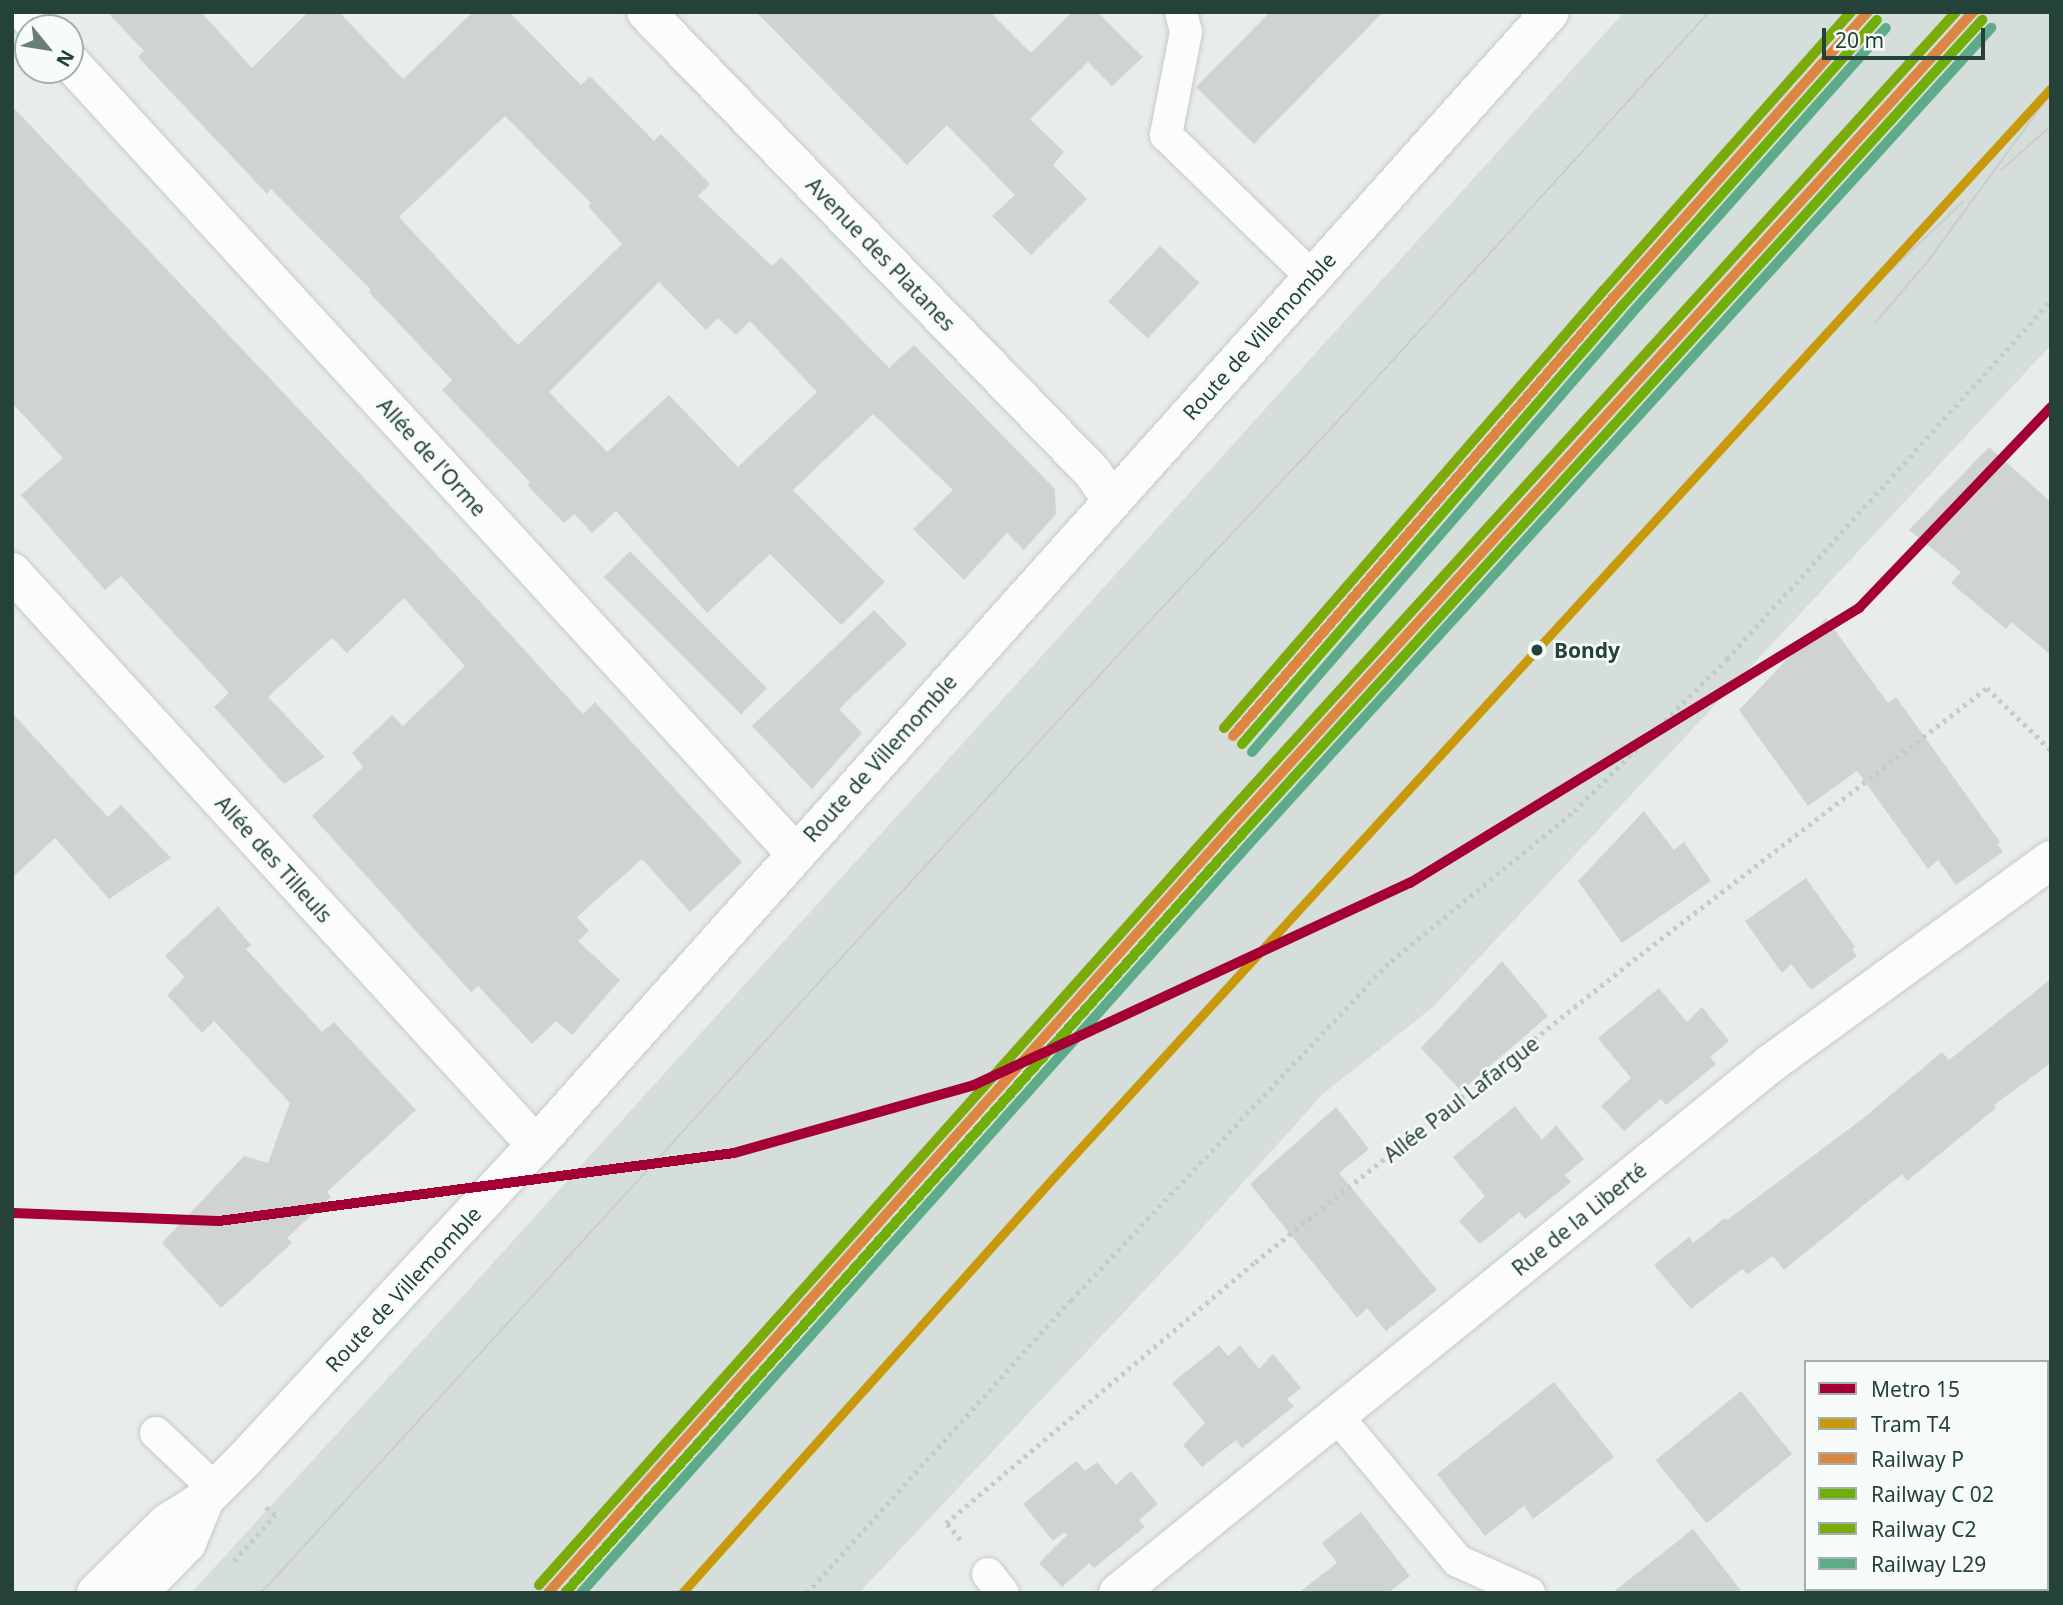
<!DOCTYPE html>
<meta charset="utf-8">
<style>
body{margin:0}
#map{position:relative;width:2063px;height:1605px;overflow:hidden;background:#e8edeb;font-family:"Noto Sans",sans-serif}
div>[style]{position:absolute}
.built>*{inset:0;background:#d6dedb}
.building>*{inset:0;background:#cfd4d2;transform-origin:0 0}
.path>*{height:4.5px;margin-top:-2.25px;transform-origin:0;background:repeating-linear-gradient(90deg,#c3ccca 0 3.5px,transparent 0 8.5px)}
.roads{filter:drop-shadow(0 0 2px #c5cac8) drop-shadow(0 0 2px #c5cac8)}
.lane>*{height:32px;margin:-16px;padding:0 16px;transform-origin:16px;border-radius:16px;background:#fcfcfc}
.street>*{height:38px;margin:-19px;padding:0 19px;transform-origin:19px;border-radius:19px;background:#fcfcfc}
.secondary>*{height:38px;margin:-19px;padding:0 19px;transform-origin:19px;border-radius:19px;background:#fcfcfc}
.tram>*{height:2px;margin:-1px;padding:0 1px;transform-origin:1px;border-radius:1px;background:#c9cdcc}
.rail-1>*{height:10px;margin:-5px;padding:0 5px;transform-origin:5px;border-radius:5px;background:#dd8641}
.rail-2>*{height:10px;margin:-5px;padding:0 5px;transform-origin:5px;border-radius:5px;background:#70af08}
.rail-3>*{height:10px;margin:-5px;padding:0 5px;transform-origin:5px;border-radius:5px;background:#7caa09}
.rail-4>*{height:10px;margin:-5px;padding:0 5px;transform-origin:5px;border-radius:5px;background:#5eab89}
.tram-1>*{height:9px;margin:-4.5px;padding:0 4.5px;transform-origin:4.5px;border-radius:4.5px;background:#c9990c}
.metro-1>*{height:10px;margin:-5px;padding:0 5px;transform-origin:5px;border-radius:5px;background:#a50034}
.dots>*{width:19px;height:19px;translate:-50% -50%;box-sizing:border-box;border:4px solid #f7fbf9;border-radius:50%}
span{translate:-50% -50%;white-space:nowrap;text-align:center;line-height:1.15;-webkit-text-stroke:5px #f7fbf9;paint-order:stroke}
.street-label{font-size:21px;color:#24423a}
.stop-label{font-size:21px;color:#24423a;font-weight:700}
.left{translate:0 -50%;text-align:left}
.frame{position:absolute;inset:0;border:14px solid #24423a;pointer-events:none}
.legend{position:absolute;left:1804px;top:1360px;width:245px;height:231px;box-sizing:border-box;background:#f7fbf9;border:2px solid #a3b1ad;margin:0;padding:9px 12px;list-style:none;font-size:21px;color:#24423a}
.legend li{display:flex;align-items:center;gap:14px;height:35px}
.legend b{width:35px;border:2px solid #a3b1ad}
.north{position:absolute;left:14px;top:14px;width:70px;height:70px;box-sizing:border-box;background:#f7fbf9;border:2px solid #a3b1ad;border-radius:50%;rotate:120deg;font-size:19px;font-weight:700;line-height:28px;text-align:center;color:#24423a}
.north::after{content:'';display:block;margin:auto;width:24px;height:32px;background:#697e78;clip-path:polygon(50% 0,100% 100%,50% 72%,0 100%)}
.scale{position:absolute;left:1822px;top:28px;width:163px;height:32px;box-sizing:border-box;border:4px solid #24423a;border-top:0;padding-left:9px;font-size:21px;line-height:24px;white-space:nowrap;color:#24423a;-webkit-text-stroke:5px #f7fbf9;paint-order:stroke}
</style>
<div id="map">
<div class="built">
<i style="clip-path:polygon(1624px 12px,2051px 12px,2051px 345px,1433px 1007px,1323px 1094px,1176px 1257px,859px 1593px,191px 1593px,473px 1285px)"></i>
</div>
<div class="building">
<i style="clip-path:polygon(evenodd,107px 12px,201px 12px,252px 68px,308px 12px,339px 12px,403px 79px,473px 12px,509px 12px,581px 85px,590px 76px,654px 141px,661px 134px,710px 184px,698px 196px,772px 266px,781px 257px,889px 368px,914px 345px,1055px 489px,1056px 514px,1024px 550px,1007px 533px,964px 580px,913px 529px,953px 490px,873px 414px,793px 490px,885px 582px,841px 625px,770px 554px,707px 613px,616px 511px,592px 533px,574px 514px,564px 523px,527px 485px,530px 482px,442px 390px,452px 380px,369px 292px,371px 290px,271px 189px,267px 194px,138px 57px,144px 51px,107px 12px,505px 116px,591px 203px,588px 206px,622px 244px,518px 345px,399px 217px,505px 116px,107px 12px,659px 282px,706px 330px,718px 318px,736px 335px,750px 321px,817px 392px,738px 467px,669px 395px,607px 452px,549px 392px,659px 282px)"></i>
<i style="clip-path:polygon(756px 12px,990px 12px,1031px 53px,1072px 12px,1097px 12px,1143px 57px,1112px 86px,1088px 62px,1030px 119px,1064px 152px,1053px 165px,1087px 199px,1031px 255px,992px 216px,1015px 195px,947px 125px,907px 165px)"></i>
<i style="clip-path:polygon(1270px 12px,1383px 12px,1254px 144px,1196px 87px)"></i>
<i style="clip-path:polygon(12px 106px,454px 573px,583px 714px,595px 702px,742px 862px,690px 912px,642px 859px,577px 917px,589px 931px,578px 941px,620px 980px,572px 1035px,556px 1021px,532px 1044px,478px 986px,471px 992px,312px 816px,363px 767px,352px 753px,392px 715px,403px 726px,465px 666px,404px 598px,347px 653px,332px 638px,268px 697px,325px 757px,284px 784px,214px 707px,229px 693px,121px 576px,105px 590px,21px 495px,63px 458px,12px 403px)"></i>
<i style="left:1160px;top:246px;width:54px;height:76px;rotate:43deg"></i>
<i style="clip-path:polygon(1989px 447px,2051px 502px,2051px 655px,2011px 622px,2006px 629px,1951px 583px,1961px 572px,1909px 530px)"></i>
<i style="left:630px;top:551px;width:194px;height:37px;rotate:45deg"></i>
<i style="clip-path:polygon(874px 610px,907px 644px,839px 709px,862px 733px,812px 789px,752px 726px)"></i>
<i style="clip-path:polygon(1826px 618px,1888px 703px,1896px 697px,2000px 842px,1997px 844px,2003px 852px,1956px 885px,1938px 860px,1928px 869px,1857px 771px,1808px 806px,1739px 710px)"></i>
<i style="clip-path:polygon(12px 713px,108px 817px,121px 805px,171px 858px,109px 899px,55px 838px,12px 878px)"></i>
<i style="clip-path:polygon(1644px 811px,1674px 850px,1684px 842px,1711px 881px,1622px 943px,1578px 881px)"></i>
<i style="clip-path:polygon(1806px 878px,1855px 947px,1852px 949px,1857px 956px,1811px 990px,1791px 964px,1782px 973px,1745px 921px)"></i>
<i style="clip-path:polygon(218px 906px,251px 945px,246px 949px,322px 1032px,334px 1022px,416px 1110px,327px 1192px,331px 1197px,287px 1238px,292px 1243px,221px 1308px,162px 1243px,244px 1156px,268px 1163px,290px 1103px,214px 1021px,202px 1033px,167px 995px,185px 977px,165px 956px)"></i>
<i style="clip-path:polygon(1502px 961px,1548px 1016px,1461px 1091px,1421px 1048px)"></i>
<i style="clip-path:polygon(2051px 979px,2051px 1063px,1994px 1105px,1996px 1108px,1907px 1181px,1902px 1174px,1784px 1270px,1773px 1256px,1748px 1274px,1742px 1269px,1691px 1309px,1654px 1265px,1689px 1237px,1693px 1243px,1725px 1218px,1727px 1220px,1861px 1120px,1942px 1052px,1949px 1060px)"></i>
<i style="clip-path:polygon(1659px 988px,1687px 1022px,1702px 1007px,1729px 1041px,1710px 1057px,1716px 1064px,1666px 1105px,1661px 1099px,1624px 1131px,1601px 1106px,1631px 1078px,1598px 1038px)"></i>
<i style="clip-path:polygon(1515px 1106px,1542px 1140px,1556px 1125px,1584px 1159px,1565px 1175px,1571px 1182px,1525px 1219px,1519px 1212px,1480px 1244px,1459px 1221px,1485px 1196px,1453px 1157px)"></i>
<i style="clip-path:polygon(1336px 1107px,1369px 1149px,1339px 1173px,1437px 1290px,1386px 1331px,1367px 1308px,1357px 1318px,1250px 1184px)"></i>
<i style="clip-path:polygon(1219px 1345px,1228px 1356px,1240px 1345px,1259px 1369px,1273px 1354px,1301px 1388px,1287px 1399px,1294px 1406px,1242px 1448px,1236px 1440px,1202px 1467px,1183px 1445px,1205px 1423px,1172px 1383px)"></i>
<i style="clip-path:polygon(1554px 1382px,1614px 1457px,1533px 1519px,1524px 1506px,1485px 1536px,1437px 1474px)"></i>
<i style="left:1741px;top:1391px;width:81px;height:110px;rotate:51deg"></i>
<i style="clip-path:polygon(1076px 1461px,1085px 1471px,1097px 1462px,1116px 1485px,1131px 1471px,1158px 1504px,1139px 1520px,1145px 1527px,1094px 1568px,1089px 1563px,1062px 1587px,1039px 1563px,1067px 1535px,1064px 1532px,1053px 1541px,1023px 1504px)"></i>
<i style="clip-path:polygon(1361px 1512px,1410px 1576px,1388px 1593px,1298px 1593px,1337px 1563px,1322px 1543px)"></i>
<i style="clip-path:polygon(1693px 1529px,1743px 1593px,1612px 1593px)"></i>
</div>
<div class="path">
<i style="left:960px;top:1540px;width:22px;rotate:-129deg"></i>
<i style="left:946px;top:1523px;width:404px;rotate:-40.2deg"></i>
<i style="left:1255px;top:1262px;width:492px;rotate:-38.6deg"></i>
<i style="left:1640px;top:955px;width:438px;rotate:-37.6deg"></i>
<i style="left:1987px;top:688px;width:89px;rotate:44.1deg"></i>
<i style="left:234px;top:1561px;width:62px;rotate:-48.3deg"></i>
<i style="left:275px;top:1515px;width:14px;rotate:-141deg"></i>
<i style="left:807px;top:1593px;width:394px;rotate:-48deg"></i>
<i style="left:1071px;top:1300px;width:466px;rotate:-46.7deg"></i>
<i style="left:1391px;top:961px;width:237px;rotate:-39.3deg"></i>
<i style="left:1574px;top:811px;width:216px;rotate:-44.8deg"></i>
<i style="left:1727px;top:659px;width:483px;rotate:-47.9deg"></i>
</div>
<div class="roads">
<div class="lane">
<i style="left:1181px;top:12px;width:21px;rotate:76deg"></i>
<i style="left:1186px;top:32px;width:105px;rotate:101deg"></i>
<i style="left:1166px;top:135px;width:204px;rotate:44.2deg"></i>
<i style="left:1337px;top:1416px;width:189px;rotate:50.2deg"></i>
<i style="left:1458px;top:1561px;width:78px;rotate:24.3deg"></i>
<i style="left:156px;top:1433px;width:81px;rotate:43.5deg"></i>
<i style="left:988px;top:1574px;width:24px;rotate:52deg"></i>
</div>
<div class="street">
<i style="left:25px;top:12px;width:21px;rotate:49deg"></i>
<i style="left:646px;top:12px;width:642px;rotate:45.88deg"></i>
<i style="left:1093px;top:473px;width:32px;rotate:56deg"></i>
<i style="left:70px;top:62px;width:1073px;rotate:47.49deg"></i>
<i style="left:12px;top:572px;width:776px;rotate:47.56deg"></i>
<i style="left:2047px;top:1405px;width:6px;rotate:45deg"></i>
<i style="left:1118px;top:1593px;width:840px;rotate:-39.05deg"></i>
<i style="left:1770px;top:1064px;width:347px;rotate:-36deg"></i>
</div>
<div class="secondary">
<i style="left:96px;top:1593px;width:100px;rotate:-44.6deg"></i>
<i style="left:167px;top:1523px;width:45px;rotate:-32.3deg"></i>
<i style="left:205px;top:1499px;width:55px;rotate:-45deg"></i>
<i style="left:244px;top:1460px;width:430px;rotate:-47.2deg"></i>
<i style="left:536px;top:1145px;width:1520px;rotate:-48.17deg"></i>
<i style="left:138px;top:1593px;width:70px;rotate:-45.6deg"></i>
<i style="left:187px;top:1543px;width:48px;rotate:-67.8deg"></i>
</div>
</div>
<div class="tram">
<i style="left:2001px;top:170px;width:67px;rotate:-41.3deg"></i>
<i style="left:1855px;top:304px;width:149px;rotate:-43.4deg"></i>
<i style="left:1875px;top:323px;width:82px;rotate:-49.5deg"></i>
<i style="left:1928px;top:261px;width:208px;rotate:-53.8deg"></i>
<i style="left:261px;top:1593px;width:1306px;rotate:-47.58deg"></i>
<i style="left:1142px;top:629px;width:280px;rotate:-46.7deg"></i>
<i style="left:1334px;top:425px;width:558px;rotate:-47.76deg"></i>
</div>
<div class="rail-1">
<i style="left:1233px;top:736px;width:580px;rotate:-49.06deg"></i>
<i style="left:1613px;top:298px;width:383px;rotate:-48.3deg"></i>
<i style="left:548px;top:1593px;width:1027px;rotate:-48.24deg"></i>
<i style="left:1232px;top:827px;width:1102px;rotate:-47.72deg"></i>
</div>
<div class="rail-2">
<i style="left:1242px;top:744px;width:580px;rotate:-49.06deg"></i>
<i style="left:1622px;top:306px;width:383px;rotate:-48.3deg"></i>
<i style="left:565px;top:1593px;width:1016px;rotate:-48.27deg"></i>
<i style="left:1241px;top:835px;width:1102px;rotate:-47.72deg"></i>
</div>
<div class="rail-3">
<i style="left:1224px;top:728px;width:580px;rotate:-49.06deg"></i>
<i style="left:1604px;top:290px;width:372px;rotate:-48.4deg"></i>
<i style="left:539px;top:1585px;width:1027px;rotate:-48.24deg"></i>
<i style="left:1223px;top:819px;width:1090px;rotate:-47.75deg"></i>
</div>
<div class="rail-4">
<i style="left:1252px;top:752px;width:579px;rotate:-49.13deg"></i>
<i style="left:1631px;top:314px;width:383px;rotate:-48.3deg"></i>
<i style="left:581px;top:1593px;width:1005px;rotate:-48.27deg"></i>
<i style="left:1250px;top:843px;width:1102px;rotate:-47.72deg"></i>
</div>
<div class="tram-1">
<i style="left:682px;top:1593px;width:558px;rotate:-48.2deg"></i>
<i style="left:1054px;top:1177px;width:1476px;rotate:-47.53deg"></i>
</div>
<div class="metro-1">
<i style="left:12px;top:1213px;width:207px;rotate:2.2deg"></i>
<i style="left:219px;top:1221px;width:519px;rotate:-7.52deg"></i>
<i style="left:734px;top:1153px;width:249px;rotate:-15.8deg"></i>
<i style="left:974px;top:1085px;width:481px;rotate:-24.9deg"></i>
<i style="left:1410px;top:883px;width:527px;rotate:-31.49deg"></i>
<i style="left:1859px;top:608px;width:278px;rotate:-46.3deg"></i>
</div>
<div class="dots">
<i style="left:1537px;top:650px;background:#24423a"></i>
</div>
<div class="street-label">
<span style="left:881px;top:254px;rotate:46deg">Avenue des Platanes</span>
<span style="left:1259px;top:336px;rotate:-48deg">Route de Villemomble</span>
<span style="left:432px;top:457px;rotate:48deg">Allée de l'Orme</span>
<span style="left:880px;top:758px;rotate:-48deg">Route de Villemomble</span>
<span style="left:274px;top:859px;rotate:48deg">Allée des Tilleuls</span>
<span style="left:1461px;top:1099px;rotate:-38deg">Allée Paul Lafargue</span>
<span style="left:1579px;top:1219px;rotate:-39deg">Rue de la Liberté</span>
<span style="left:403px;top:1289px;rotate:-47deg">Route de Villemomble</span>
</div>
<div class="stop-label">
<span class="left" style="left:1554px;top:650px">Bondy</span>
</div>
<div class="frame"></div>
<ul class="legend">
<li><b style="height:9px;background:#a50034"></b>Metro 15</li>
<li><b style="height:9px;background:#c9990c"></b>Tram T4</li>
<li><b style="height:9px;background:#dd8641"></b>Railway P</li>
<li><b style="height:9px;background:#70af08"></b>Railway C 02</li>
<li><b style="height:9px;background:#7caa09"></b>Railway C2</li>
<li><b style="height:9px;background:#5eab89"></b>Railway L29</li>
</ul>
<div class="north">N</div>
<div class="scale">20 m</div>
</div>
